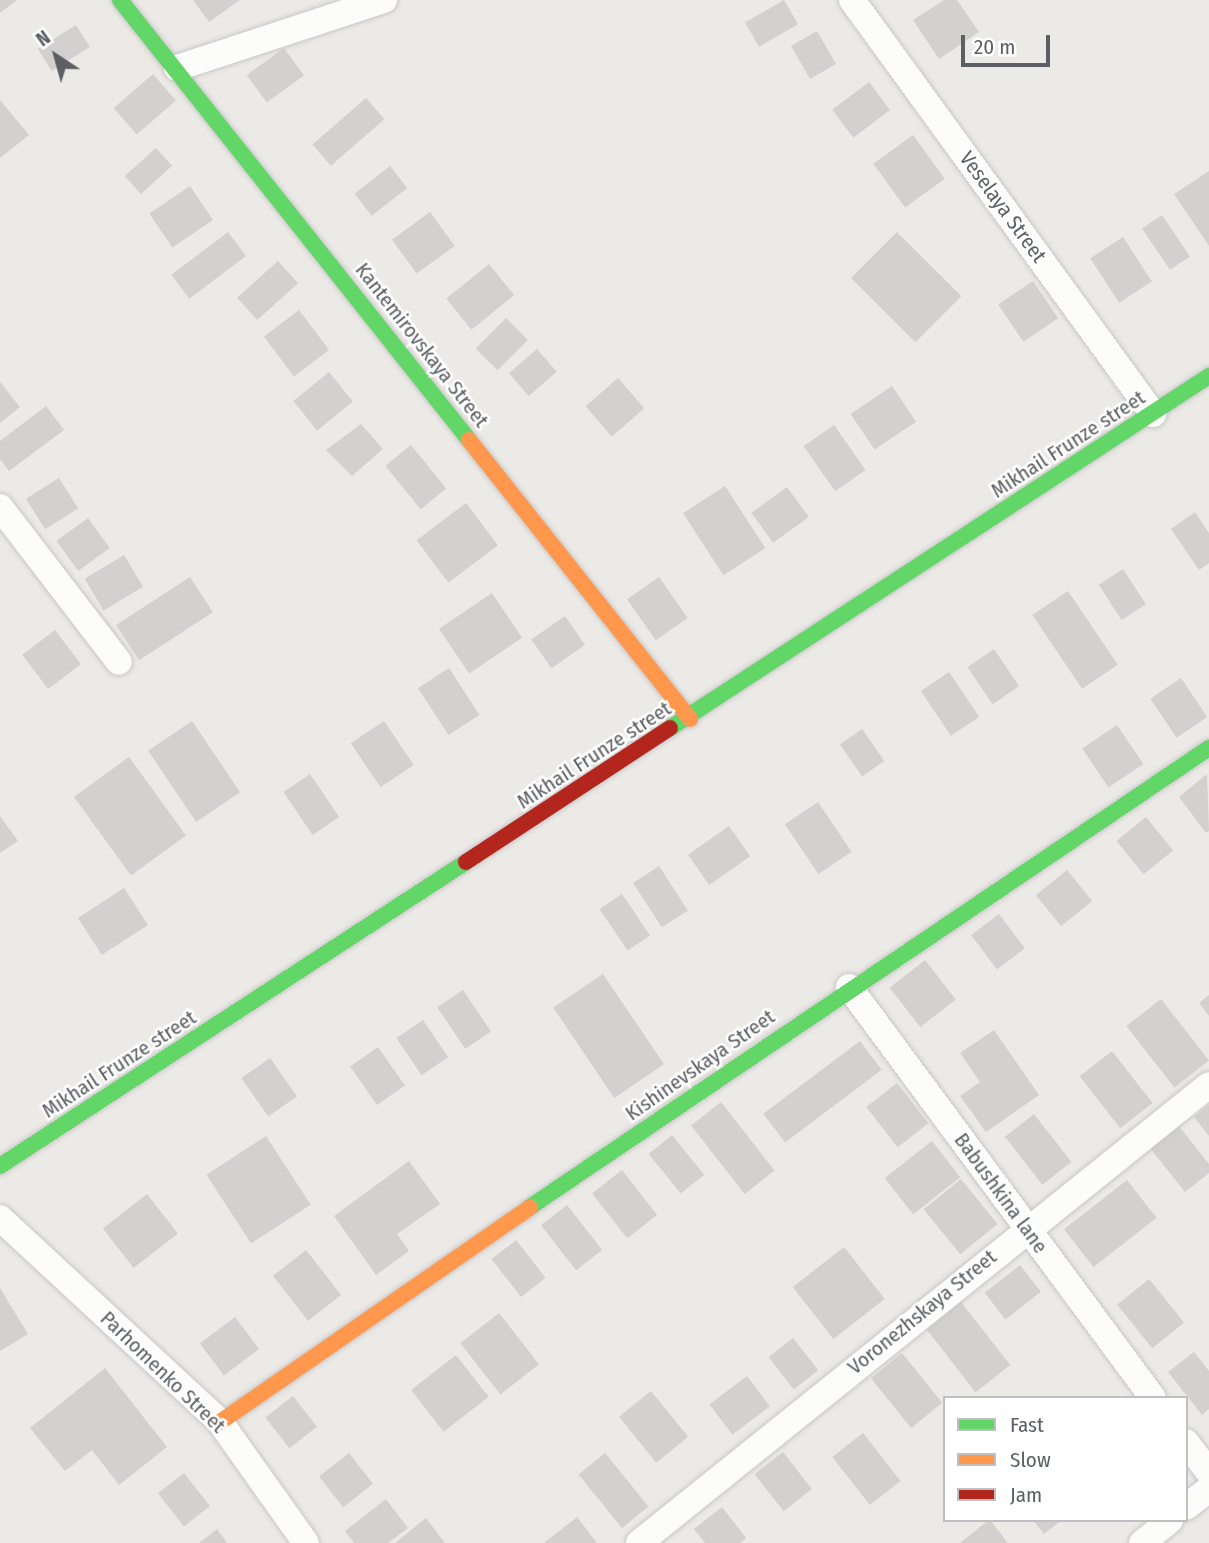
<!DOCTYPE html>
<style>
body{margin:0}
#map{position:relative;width:1209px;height:1543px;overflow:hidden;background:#eceae6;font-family:"Fira Sans Condensed",sans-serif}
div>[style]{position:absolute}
.building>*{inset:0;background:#d2d1cf;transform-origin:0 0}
.roads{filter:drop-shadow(0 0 2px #c7c7c7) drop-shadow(0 0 2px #c7c7c7)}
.street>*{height:26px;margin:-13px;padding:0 13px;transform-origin:13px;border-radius:13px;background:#fcfcfb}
.fast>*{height:16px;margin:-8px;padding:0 8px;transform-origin:8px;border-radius:8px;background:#63d668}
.slow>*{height:16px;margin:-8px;padding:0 8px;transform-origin:8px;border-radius:8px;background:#ff974d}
.jam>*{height:16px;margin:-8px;padding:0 8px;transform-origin:8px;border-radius:8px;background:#b3261e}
span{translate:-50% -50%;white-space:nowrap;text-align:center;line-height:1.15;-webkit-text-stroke:5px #fff;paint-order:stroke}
.street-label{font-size:21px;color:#5c6064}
.legend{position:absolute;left:943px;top:1396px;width:245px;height:126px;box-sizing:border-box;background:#fff;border:2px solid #bebfc1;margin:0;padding:9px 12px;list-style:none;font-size:21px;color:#5c6064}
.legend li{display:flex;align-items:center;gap:14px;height:35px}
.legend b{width:35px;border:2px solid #bebfc1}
.north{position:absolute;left:21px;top:21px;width:70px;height:70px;-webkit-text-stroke:5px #fff;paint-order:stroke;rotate:324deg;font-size:19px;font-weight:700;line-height:28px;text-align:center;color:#5c6064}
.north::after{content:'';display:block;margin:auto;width:24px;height:32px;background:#5c6064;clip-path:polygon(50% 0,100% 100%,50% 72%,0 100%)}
.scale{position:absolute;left:961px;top:35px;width:89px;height:32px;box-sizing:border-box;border:4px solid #5c6064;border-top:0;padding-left:9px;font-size:21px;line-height:24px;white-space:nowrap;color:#5c6064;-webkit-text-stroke:5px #fff;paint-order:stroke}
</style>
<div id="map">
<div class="building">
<i style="clip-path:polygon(0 0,17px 0,0 13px)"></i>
<i style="clip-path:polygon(193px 0,240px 0,209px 22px)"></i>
<i style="left:784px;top:0;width:28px;height:45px;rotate:60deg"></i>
<i style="clip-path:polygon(944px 0,957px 0,979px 32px,939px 59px,913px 20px)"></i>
<i style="left:76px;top:25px;width:26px;height:45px;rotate:58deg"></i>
<i style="left:817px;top:31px;width:38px;height:30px;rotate:60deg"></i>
<i style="left:284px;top:48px;width:34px;height:46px;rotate:54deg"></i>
<i style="left:153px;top:74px;width:35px;height:52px;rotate:49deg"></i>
<i style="left:869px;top:82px;width:35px;height:46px;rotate:53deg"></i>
<i style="left:366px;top:98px;width:28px;height:71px;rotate:49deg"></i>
<i style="clip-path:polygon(0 100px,29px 135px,0 158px)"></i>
<i style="left:913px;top:135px;width:54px;height:49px;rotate:54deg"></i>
<i style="left:156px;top:148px;width:24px;height:42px;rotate:48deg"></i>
<i style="left:390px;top:166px;width:28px;height:45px;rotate:52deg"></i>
<i style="clip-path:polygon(1209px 171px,1209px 246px,1174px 194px)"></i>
<i style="left:190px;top:186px;width:41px;height:49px;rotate:56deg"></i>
<i style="left:430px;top:212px;width:42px;height:47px;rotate:54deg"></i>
<i style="left:1162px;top:215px;width:50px;height:24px;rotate:56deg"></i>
<i style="left:228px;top:232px;width:30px;height:71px;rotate:53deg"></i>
<i style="left:897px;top:232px;width:91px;height:65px;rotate:45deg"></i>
<i style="left:1123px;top:237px;width:53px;height:39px;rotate:57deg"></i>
<i style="left:278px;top:261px;width:30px;height:55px;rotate:48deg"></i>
<i style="left:489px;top:264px;width:40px;height:55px;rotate:51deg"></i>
<i style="left:1033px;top:281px;width:45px;height:42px;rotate:56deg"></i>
<i style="left:299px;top:310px;width:50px;height:44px;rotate:53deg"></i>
<i style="left:506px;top:318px;width:31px;height:43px;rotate:45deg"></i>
<i style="left:537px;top:349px;width:30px;height:37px;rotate:49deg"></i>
<i style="left:329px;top:372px;width:38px;height:46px;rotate:51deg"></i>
<i style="left:618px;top:378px;width:40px;height:43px;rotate:49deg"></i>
<i style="clip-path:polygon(0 382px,20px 407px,0 423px)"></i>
<i style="left:892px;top:386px;width:43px;height:50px;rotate:56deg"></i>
<i style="clip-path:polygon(46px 406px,64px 430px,9px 471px,0 459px,0 441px)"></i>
<i style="clip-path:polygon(361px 424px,383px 449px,352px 476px,326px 450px)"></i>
<i style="left:834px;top:425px;width:55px;height:37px;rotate:55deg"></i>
<i style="left:411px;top:445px;width:56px;height:33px;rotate:51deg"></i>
<i style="left:59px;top:478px;width:36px;height:39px;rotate:58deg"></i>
<i style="left:725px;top:486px;width:74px;height:50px;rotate:57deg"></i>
<i style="left:787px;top:487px;width:37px;height:44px;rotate:54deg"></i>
<i style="left:466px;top:503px;width:53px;height:62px;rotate:53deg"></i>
<i style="clip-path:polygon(1195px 512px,1209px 533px,1209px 563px,1199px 570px,1171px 529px)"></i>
<i style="left:88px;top:518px;width:37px;height:39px;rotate:54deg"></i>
<i style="left:124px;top:555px;width:37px;height:46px;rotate:59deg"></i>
<i style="left:1123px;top:569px;width:42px;height:29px;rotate:57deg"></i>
<i style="left:190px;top:577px;width:42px;height:88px;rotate:57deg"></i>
<i style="left:659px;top:577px;width:50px;height:39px;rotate:55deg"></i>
<i style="left:1068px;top:591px;width:89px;height:43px;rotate:56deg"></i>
<i style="left:492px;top:593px;width:54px;height:64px;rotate:56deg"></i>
<i style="left:565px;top:616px;width:35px;height:41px;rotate:55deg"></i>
<i style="left:55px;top:630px;width:43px;height:41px;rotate:53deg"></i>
<i style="left:994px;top:649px;width:45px;height:32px;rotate:56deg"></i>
<i style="left:449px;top:668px;width:56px;height:37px;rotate:57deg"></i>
<i style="left:949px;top:672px;width:54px;height:34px;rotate:56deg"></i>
<i style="left:1181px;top:678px;width:47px;height:37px;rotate:56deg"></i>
<i style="left:192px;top:721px;width:86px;height:53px;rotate:56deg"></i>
<i style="left:384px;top:721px;width:53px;height:40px;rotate:56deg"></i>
<i style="left:1117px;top:725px;width:47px;height:42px;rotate:56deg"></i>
<i style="left:862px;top:729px;width:39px;height:27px;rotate:55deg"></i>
<i style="left:129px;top:757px;width:97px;height:68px;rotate:54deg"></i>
<i style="left:310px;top:774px;width:52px;height:32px;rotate:56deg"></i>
<i style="clip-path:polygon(1207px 774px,1209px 831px,1206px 833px,1179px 797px)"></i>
<i style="left:818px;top:802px;width:60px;height:40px;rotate:56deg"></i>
<i style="clip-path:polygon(0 816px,18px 841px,0 853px)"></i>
<i style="left:1146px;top:817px;width:43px;height:38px;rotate:51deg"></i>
<i style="left:729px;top:826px;width:37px;height:50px;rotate:55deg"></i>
<i style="left:659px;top:866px;width:53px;height:31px;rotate:57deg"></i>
<i style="left:1067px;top:870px;width:40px;height:40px;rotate:51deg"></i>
<i style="left:124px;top:888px;width:44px;height:55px;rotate:57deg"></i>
<i style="left:622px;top:894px;width:50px;height:27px;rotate:56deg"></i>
<i style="left:999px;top:914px;width:43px;height:35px;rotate:53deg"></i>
<i style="left:925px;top:960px;width:50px;height:45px;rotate:52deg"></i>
<i style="left:603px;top:974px;width:109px;height:60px;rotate:56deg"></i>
<i style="left:463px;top:990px;width:50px;height:31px;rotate:56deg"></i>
<i style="clip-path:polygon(1209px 995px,1209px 1016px,1199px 1003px)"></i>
<i style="left:1161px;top:999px;width:78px;height:44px;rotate:52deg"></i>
<i style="left:423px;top:1020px;width:45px;height:32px;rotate:56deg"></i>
<i style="clip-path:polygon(994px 1030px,1039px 1095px,986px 1132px,960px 1096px,980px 1082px,960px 1053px)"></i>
<i style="left:860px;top:1041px;width:36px;height:121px;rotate:53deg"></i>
<i style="left:378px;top:1047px;width:47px;height:34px;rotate:55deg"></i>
<i style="left:1112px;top:1051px;width:66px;height:41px;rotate:52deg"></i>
<i style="left:270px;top:1058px;width:47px;height:35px;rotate:55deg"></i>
<i style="left:897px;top:1083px;width:51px;height:39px;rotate:52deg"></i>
<i style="left:721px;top:1102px;width:87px;height:38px;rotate:52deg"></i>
<i style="clip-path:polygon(1209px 1105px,1209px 1136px,1194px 1117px)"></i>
<i style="left:1034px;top:1114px;width:61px;height:37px;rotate:52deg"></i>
<i style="clip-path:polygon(1179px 1126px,1209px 1164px,1209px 1173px,1185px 1192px,1150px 1148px)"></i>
<i style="left:672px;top:1135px;width:51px;height:30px;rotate:51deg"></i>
<i style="left:266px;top:1136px;width:82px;height:71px;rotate:57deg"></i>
<i style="left:932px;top:1141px;width:46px;height:60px;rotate:52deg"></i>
<i style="clip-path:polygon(409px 1161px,440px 1204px,397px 1234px,409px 1251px,376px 1275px,334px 1216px)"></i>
<i style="left:622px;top:1170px;width:57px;height:38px;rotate:52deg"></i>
<i style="left:961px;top:1179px;width:58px;height:48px;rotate:51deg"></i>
<i style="left:1127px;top:1180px;width:48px;height:80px;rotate:52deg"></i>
<i style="left:147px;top:1194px;width:50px;height:56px;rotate:52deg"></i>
<i style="left:567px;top:1205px;width:57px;height:33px;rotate:52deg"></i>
<i style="left:516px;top:1240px;width:48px;height:31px;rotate:52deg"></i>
<i style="left:844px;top:1247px;width:66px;height:65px;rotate:52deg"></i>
<i style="left:306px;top:1250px;width:57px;height:42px;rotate:52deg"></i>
<i style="left:1020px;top:1265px;width:34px;height:45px;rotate:52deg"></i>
<i style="left:1149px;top:1279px;width:56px;height:41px;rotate:51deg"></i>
<i style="clip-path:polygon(0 1288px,28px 1334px,0 1351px)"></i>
<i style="left:961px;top:1302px;width:80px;height:44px;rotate:52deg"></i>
<i style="left:499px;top:1313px;width:65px;height:49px;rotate:52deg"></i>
<i style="left:235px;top:1317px;width:40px;height:44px;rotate:53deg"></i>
<i style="left:793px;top:1338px;width:41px;height:31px;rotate:52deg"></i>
<i style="clip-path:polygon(1194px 1352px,1209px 1371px,1209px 1409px,1202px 1415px,1168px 1372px)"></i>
<i style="left:902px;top:1353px;width:64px;height:40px;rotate:51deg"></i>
<i style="left:456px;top:1355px;width:53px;height:57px;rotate:52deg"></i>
<i style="clip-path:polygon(105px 1368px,167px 1447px,119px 1485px,92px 1450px,65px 1471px,30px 1428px)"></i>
<i style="left:747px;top:1376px;width:38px;height:47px;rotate:53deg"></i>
<i style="left:651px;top:1391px;width:59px;height:41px;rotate:51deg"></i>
<i style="left:293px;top:1396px;width:39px;height:35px;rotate:52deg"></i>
<i style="left:863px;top:1433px;width:61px;height:39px;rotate:52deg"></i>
<i style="left:783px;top:1452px;width:47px;height:36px;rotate:52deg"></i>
<i style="left:349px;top:1453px;width:39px;height:38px;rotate:52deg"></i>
<i style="left:605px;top:1453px;width:69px;height:34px;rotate:51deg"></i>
<i style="left:184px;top:1473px;width:42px;height:33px;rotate:52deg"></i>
<i style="clip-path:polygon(386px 1499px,408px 1528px,388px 1543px,354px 1543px,345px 1531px)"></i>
<i style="clip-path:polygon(722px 1507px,746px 1538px,740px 1543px,705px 1543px,694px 1529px)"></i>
<i style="clip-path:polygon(577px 1517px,597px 1543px,544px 1543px)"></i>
<i style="clip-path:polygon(426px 1518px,445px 1543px,395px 1543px)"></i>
<i style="clip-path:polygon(990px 1520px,1008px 1543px,960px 1543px,989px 1520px)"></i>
<i style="clip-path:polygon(1033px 1520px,1062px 1520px,1044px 1534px)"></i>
<i style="clip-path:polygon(217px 1529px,227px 1543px,199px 1543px)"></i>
</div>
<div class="roads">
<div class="street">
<i style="left:852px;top:0;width:512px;rotate:53.98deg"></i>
<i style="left:177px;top:68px;width:218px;rotate:-18.2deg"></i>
<i style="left:0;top:507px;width:195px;rotate:52.5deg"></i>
<i style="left:849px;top:987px;width:511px;rotate:53.51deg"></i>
<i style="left:0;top:1218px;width:300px;rotate:42.8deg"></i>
<i style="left:220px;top:1422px;width:148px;rotate:54.6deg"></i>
<i style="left:1186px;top:1442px;width:39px;rotate:53deg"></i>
<i style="left:1186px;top:1507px;width:29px;rotate:-38deg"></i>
<i style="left:639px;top:1543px;width:731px;rotate:-38.78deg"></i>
<i style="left:1142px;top:1543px;width:36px;rotate:-39deg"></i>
</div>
<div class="fast">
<i style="left:120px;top:0;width:562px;rotate:51.58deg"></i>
<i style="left:670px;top:728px;width:644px;rotate:-33.15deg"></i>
<i style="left:0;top:1166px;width:556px;rotate:-33.12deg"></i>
<i style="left:530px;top:1207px;width:820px;rotate:-34.06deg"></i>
</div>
<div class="slow">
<i style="left:469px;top:440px;width:356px;rotate:51.6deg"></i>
<i style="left:220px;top:1422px;width:377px;rotate:-34.7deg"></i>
</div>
<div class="jam">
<i style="left:466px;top:862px;width:244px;rotate:-33.3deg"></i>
</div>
</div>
<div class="street-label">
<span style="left:1003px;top:207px;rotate:54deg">Veselaya Street</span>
<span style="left:422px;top:345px;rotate:52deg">Kantemirovskaya Street</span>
<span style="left:1068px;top:444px;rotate:-33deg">Mikhail Frunze street</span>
<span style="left:594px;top:755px;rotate:-33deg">Mikhail Frunze street</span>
<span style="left:119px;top:1064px;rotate:-33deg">Mikhail Frunze street</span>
<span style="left:700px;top:1065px;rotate:-35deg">Kishinevskaya Street</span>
<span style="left:1001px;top:1193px;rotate:54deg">Babushkina lane</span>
<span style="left:922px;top:1312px;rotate:-39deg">Voronezhskaya Street</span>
<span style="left:163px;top:1372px;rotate:44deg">Parhomenko Street</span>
</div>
<ul class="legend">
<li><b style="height:9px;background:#63d668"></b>Fast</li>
<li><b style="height:9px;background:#ff974d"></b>Slow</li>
<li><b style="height:9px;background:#b3261e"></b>Jam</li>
</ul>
<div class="north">N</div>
<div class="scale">20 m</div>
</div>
